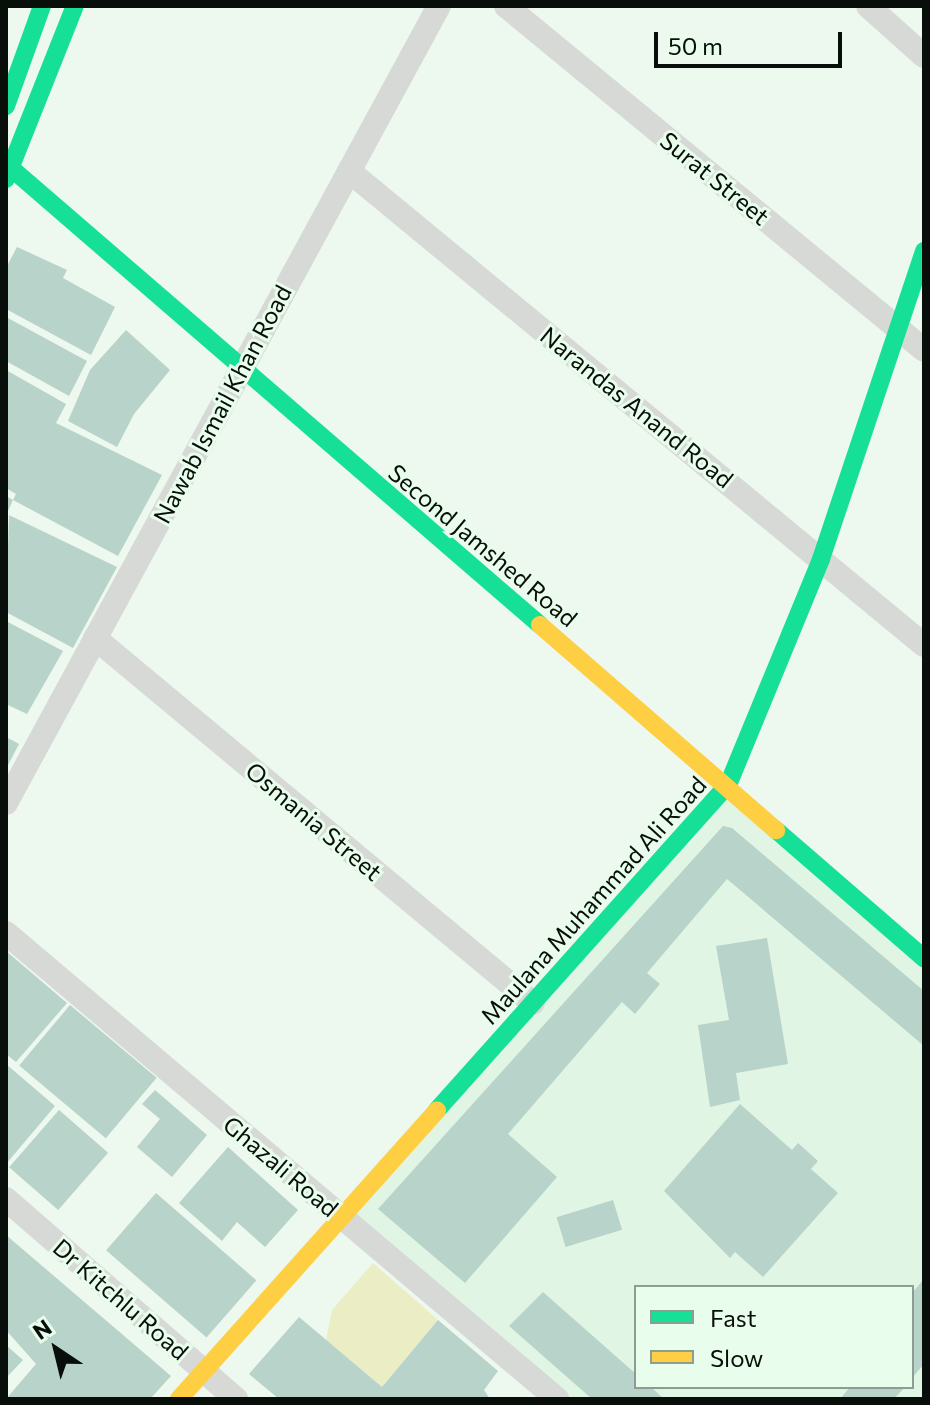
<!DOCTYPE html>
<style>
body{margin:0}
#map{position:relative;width:930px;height:1405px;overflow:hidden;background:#edf8ee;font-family:Commissioner,sans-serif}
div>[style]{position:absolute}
.built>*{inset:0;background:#e1f5e4}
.green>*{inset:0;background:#ebedc5}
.building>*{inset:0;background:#b8d3c9;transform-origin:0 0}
.street>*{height:24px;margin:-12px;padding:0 12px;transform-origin:12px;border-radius:12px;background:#d7d9d7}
.fast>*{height:18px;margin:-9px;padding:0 9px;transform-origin:9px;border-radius:9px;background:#16e098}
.slow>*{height:18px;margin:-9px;padding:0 9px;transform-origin:9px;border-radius:9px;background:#ffcf43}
span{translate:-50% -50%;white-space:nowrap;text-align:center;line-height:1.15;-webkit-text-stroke:6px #e8fdeb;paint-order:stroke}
.street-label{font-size:24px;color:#080e09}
.frame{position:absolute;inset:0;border:8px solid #080e09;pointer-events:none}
.legend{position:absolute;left:634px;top:1285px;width:280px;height:104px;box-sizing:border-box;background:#e8fdeb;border:2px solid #8e9d91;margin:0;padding:10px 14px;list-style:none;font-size:24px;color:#080e09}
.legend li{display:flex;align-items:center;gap:16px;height:40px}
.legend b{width:40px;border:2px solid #8e9d91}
.north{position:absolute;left:16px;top:1309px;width:80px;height:80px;-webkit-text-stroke:6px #e8fdeb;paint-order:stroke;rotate:325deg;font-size:22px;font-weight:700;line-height:32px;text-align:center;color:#080e09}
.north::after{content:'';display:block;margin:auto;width:28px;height:36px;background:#080e09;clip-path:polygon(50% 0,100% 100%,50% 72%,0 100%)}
.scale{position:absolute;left:654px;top:32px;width:188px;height:36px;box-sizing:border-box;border:4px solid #080e09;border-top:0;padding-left:10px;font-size:24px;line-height:28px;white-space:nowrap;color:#080e09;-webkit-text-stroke:6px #e8fdeb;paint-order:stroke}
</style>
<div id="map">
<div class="built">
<i style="clip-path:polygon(evenodd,728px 785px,924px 958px,924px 1399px,557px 1399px,341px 1218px,728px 785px,636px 1287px,912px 1287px,912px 1387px,636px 1387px,636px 1287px)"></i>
</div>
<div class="green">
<i style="clip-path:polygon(373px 1263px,438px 1320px,382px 1387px,326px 1340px,332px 1310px)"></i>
</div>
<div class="building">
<i style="clip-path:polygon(17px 247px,67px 270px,63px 278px,115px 307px,91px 355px,6px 309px,6px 268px)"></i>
<i style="clip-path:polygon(6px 317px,87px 361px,69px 396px,6px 361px)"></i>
<i style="clip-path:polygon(126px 330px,170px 370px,134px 414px,117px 447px,68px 421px,90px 370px)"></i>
<i style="clip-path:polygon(6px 370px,66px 404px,56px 423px,162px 475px,118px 556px,13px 500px,6px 515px,6px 496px,13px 500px,16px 494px,6px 488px)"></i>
<i style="clip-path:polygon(9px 515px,117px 567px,73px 648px,6px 612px)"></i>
<i style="clip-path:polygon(6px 621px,63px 651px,27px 714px,6px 704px)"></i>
<i style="clip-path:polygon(6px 737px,19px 744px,6px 769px)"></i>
<i style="clip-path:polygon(723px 826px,732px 828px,924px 991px,924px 1046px,727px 879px,647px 973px,660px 984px,635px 1014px,622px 1002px,508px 1134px,557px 1177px,465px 1283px,378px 1209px)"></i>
<i style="clip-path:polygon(767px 938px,788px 1064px,736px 1073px,740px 1100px,710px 1107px,698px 1025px,729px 1020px,716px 946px)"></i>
<i style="clip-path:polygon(6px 951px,67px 1003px,16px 1062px,6px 1054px)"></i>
<i style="left:70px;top:1005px;width:113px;height:79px;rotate:40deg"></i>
<i style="clip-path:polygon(6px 1064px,55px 1106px,6px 1164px)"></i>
<i style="clip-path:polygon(155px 1090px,207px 1135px,172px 1177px,137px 1147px,160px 1119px,142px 1104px)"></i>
<i style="clip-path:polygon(740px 1104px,792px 1150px,798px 1143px,818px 1161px,811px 1169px,838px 1193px,763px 1277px,735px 1252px,730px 1258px,664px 1191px)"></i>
<i style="left:59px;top:1110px;width:65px;height:76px;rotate:41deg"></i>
<i style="clip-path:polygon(228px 1147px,298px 1210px,265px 1247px,237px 1222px,222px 1241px,179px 1203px)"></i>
<i style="left:156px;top:1193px;width:133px;height:76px;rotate:41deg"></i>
<i style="left:613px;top:1200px;width:31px;height:59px;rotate:73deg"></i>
<i style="clip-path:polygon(6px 1235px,171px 1376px,150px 1399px,6px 1399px,36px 1364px,6px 1330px)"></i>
<i style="clip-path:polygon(924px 1279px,924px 1364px,912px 1378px,912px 1293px)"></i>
<i style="clip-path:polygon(543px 1292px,636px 1374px,636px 1387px,651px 1387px,664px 1399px,592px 1399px,509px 1326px)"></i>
<i style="clip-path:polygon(299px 1317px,382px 1387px,438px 1320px,498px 1371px,484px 1390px,490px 1399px,279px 1399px,249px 1374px)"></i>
<i style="clip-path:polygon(6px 1345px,23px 1360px,6px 1378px)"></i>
<i style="clip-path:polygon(850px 1387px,905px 1387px,894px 1399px,840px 1399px)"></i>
</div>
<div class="street">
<i style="left:506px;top:6px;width:541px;rotate:39.45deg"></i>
<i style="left:868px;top:6px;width:75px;rotate:41.8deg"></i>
<i style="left:349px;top:171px;width:745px;rotate:39.5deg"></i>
<i style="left:95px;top:638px;width:570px;rotate:39.81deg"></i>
<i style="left:6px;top:803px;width:907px;rotate:-61.49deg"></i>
<i style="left:6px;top:933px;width:722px;rotate:40.22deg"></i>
<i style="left:6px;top:1199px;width:305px;rotate:41deg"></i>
</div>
<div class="fast">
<i style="left:6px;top:106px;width:106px;rotate:-70.2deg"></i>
<i style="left:11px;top:168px;width:699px;rotate:40.82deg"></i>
<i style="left:6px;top:179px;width:186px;rotate:-68.3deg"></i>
<i style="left:776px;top:830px;width:196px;rotate:40.9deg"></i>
<i style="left:437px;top:1110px;width:436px;rotate:-48.2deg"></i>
<i style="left:728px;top:785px;width:244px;rotate:-67.6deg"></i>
<i style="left:821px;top:559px;width:325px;rotate:-71.5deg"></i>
</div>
<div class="slow">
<i style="left:540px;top:625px;width:313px;rotate:41deg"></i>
<i style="left:179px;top:1399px;width:387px;rotate:-48.2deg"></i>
</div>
<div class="street-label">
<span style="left:715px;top:178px;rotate:39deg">Surat Street</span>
<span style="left:222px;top:404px;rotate:-62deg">Nawab Ismail Khan Road</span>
<span style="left:637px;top:407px;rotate:39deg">Narandas Anand Road</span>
<span style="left:483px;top:545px;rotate:40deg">Second Jamshed Road</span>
<span style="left:314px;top:821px;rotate:40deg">Osmania Street</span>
<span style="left:593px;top:900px;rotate:-48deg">Maulana Muhammad Ali Road</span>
<span style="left:281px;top:1166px;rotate:40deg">Ghazali Road</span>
<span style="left:121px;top:1299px;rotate:41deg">Dr Kitchlu Road</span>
</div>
<div class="frame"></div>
<ul class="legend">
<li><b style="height:10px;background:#16e098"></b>Fast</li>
<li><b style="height:10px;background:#ffcf43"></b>Slow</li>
</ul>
<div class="north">N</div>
<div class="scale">50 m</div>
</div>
